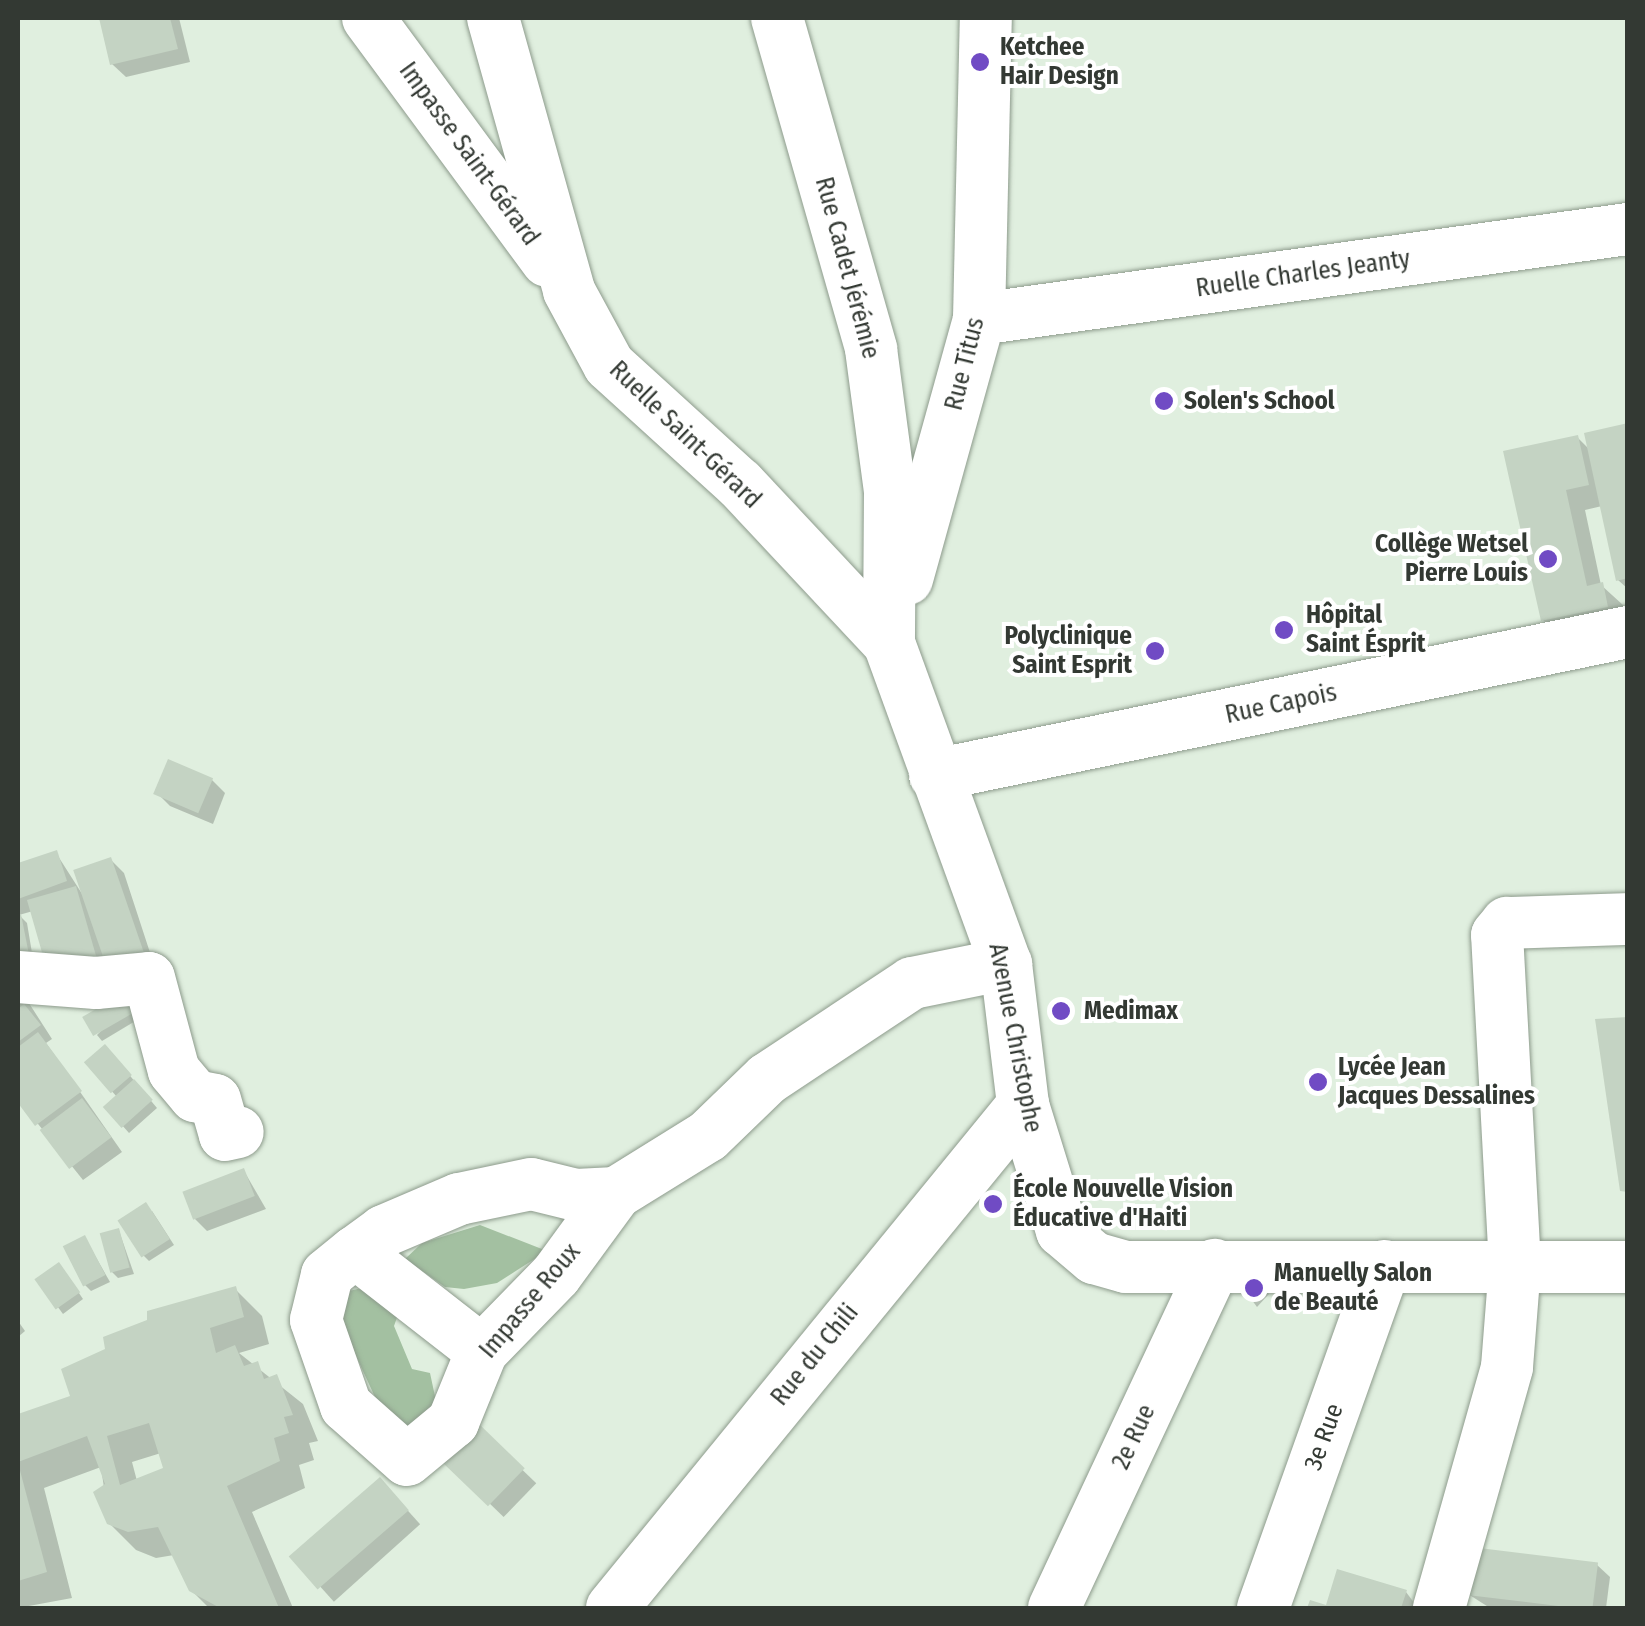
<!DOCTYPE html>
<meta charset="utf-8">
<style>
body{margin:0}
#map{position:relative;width:1645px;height:1626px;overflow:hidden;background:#e0efdf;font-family:"Fira Sans Condensed",sans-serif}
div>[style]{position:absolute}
.green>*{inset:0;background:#a3c0a1}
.shadow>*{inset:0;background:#0003;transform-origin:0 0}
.building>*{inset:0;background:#c4d3c3;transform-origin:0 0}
.roads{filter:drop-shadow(0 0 2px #8d9b8c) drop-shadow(0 0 2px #8d9b8c)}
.minor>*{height:52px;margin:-26px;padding:0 26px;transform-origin:26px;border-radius:26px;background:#fff}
.dots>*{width:28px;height:28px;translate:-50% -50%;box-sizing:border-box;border:5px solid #fff;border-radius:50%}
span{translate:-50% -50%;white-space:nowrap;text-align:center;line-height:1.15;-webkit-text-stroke:8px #fff;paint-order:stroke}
.poi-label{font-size:25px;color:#333933;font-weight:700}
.left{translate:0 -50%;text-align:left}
.right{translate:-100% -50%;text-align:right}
.street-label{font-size:25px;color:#333933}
.frame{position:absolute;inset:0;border:20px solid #333933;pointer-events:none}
</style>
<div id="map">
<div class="green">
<i style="clip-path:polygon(480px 1225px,547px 1251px,497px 1283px,464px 1289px,445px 1287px,405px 1259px,422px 1243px)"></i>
<i style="clip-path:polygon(370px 1286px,401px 1306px,394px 1326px,412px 1369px,430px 1373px,436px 1401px,424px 1426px,401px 1427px,375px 1397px,337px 1315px,345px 1292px)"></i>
</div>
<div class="shadow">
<i style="clip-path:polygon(101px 18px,179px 18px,190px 62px,126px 77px,112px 64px)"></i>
<i style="clip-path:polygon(1628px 426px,1628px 589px,1618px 580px,1602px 506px,1585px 510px,1601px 585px,1623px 605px,1627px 626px,1563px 640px,1543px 620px,1506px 453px,1577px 437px,1590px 450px)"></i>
<i style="clip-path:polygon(212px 780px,225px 793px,213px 824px,170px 806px,157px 793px)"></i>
<i style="clip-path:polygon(56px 853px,86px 900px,111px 860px,124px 873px,157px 974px,123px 986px,33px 911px,19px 915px,27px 923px,35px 971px,18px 974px,18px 866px)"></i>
<i style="clip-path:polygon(18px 986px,52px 1039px,46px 1043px,122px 1152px,83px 1180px,18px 1099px)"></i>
<i style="clip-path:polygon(128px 1003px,137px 1020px,102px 1041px,97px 1035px)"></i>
<i style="clip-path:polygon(111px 1053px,157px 1108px,129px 1133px,106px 1107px,117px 1097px,87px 1063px)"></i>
<i style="clip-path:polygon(244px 1171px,266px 1209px,207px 1231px,194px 1218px)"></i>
<i style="clip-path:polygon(152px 1211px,174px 1245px,149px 1261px,143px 1255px)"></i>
<i style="clip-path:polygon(119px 1231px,134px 1274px,118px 1278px,112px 1272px)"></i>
<i style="clip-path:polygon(85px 1238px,110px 1282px,91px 1291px,85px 1285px)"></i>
<i style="clip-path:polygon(64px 1271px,83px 1299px,63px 1314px,38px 1280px)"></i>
<i style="clip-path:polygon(1258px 1280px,1269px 1294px,1257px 1307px,1238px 1281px)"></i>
<i style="clip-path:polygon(evenodd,235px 1289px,262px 1316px,269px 1344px,239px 1353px,303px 1404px,318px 1441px,309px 1443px,314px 1460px,299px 1465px,305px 1488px,252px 1512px,293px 1608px,209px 1608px,191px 1590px,174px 1555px,156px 1558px,136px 1550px,109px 1523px,101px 1467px,44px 1488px,72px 1598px,18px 1608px,18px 1416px,74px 1398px,235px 1289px,161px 1453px,166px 1470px,137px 1481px,132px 1462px,161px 1453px)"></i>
<i style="clip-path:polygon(18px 1321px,25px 1331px,18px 1337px)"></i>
<i style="left:478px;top:1427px;width:81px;height:47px;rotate:44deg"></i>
<i style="left:392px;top:1493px;width:42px;height:116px;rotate:48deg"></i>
<i style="clip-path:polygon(1596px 1564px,1610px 1577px,1606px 1608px,1490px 1608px,1468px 1594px)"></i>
<i style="clip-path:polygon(1338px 1572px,1406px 1592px,1418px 1608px,1310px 1608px,1328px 1608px)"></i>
</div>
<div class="building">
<i style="clip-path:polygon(99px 18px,170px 18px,178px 49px,110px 65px)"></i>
<i style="clip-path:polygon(1628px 423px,1628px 578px,1616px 581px,1584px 433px)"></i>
<i style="clip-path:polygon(1578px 435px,1589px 485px,1566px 490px,1587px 586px,1603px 582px,1608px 607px,1541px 621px,1503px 451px)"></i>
<i style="left:168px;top:759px;width:49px;height:38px;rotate:23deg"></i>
<i style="clip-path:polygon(57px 850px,67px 881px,18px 899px,18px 863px)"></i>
<i style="left:111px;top:857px;width:110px;height:40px;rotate:71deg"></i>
<i style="left:76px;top:886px;width:81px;height:51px;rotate:74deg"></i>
<i style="clip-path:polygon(21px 914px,31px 965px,18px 968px,18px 915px)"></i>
<i style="left:122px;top:994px;width:22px;height:46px;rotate:60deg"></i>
<i style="clip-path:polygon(24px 1004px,41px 1025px,18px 1042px,18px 1009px)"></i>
<i style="clip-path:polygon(1628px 1017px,1628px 1192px,1620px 1191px,1595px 1019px)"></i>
<i style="clip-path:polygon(38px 1032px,82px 1091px,35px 1126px,18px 1103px,18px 1047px)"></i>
<i style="left:105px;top:1044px;width:41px;height:28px;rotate:49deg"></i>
<i style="left:134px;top:1079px;width:28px;height:42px;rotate:48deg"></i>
<i style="left:82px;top:1098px;width:49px;height:53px;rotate:53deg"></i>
<i style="left:244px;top:1168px;width:30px;height:66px;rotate:69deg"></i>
<i style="left:146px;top:1202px;width:44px;height:34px;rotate:57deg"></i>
<i style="left:119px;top:1228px;width:41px;height:20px;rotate:75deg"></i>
<i style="left:85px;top:1235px;width:45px;height:25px;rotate:63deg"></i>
<i style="left:59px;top:1262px;width:37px;height:30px;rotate:55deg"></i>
<i style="clip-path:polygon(evenodd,236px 1286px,244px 1317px,210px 1328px,216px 1353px,235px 1345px,244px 1366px,258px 1361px,264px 1379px,277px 1374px,293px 1415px,284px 1417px,289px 1433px,274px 1438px,280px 1461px,227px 1486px,279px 1608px,220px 1608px,189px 1591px,158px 1527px,128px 1532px,107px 1524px,93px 1492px,105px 1484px,87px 1436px,18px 1462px,18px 1414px,70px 1396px,61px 1369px,105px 1349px,103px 1337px,147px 1320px,147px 1311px,236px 1286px,149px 1423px,163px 1468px,120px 1485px,107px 1436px,149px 1423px)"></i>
<i style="left:478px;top:1423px;width:65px;height:53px;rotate:44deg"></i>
<i style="clip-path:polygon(18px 1463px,47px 1572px,18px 1581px)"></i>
<i style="left:380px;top:1477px;width:44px;height:121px;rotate:49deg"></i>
<i style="left:1471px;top:1547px;width:128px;height:48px;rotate:7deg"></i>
<i style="clip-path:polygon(1337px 1569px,1407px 1590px,1401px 1608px,1307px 1608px,1310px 1600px,1326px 1605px)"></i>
</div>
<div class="roads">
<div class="minor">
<i style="left:368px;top:18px;width:302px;rotate:53.6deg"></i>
<i style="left:493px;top:18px;width:283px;rotate:74.4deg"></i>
<i style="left:569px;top:291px;width:84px;rotate:61.6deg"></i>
<i style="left:609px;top:365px;width:177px;rotate:42.3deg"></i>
<i style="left:740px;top:484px;width:218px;rotate:46.9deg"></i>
<i style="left:777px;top:18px;width:344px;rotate:74.1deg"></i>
<i style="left:871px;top:349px;width:143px;rotate:82.4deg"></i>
<i style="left:890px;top:491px;width:152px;rotate:90.4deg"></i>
<i style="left:889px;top:643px;width:342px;rotate:70deg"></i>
<i style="left:1006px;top:964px;width:142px;rotate:83.1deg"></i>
<i style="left:1023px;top:1105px;width:132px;rotate:72.8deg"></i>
<i style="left:1062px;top:1231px;width:42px;rotate:40.2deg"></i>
<i style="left:1094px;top:1258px;width:33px;rotate:16deg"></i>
<i style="left:1126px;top:1267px;width:502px"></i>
<i style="left:979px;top:319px;width:655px;rotate:-7.9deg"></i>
<i style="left:907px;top:579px;width:270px;rotate:-74.5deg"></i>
<i style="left:979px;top:319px;width:301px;rotate:-88.7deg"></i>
<i style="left:935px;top:775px;width:708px;rotate:-11.66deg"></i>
<i style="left:18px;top:977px;width:78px;rotate:4.4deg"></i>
<i style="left:96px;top:983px;width:53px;rotate:-5.4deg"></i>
<i style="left:149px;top:978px;width:96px;rotate:75deg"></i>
<i style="left:174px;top:1071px;width:33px;rotate:50deg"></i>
<i style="left:195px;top:1096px;width:20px;rotate:11deg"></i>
<i style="left:215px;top:1100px;width:36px;rotate:74deg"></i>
<i style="left:225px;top:1135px;width:13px;rotate:-13deg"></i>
<i style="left:616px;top:1193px;width:40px;rotate:177.1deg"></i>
<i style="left:576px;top:1195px;width:46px;rotate:-166.3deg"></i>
<i style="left:531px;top:1184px;width:74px;rotate:168.2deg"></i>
<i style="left:459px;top:1199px;width:82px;rotate:156.9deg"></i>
<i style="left:384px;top:1231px;width:36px;rotate:144deg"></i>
<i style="left:355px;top:1252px;width:36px;rotate:141deg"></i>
<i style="left:327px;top:1275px;width:46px;rotate:103.7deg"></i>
<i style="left:316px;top:1320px;width:91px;rotate:70.8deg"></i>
<i style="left:346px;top:1406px;width:81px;rotate:41.5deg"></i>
<i style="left:407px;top:1460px;width:60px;rotate:-39.6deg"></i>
<i style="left:453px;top:1422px;width:77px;rotate:-67.8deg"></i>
<i style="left:482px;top:1351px;width:106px;rotate:-45.8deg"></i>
<i style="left:556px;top:1275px;width:102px;rotate:-53.8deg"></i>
<i style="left:616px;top:1193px;width:108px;rotate:-31.8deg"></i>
<i style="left:708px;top:1136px;width:82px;rotate:-44deg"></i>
<i style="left:767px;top:1079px;width:174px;rotate:-33.5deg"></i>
<i style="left:912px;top:983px;width:96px;rotate:-11.4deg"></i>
<i style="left:355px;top:1252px;width:161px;rotate:37.9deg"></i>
<i style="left:612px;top:1608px;width:650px;rotate:-50.75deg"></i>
<i style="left:1054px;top:1608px;width:379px;rotate:-64.9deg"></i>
<i style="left:1263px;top:1608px;width:363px;rotate:-70.4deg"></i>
<i style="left:1439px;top:1608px;width:250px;rotate:-74.2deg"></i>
<i style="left:1507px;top:1367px;width:101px;rotate:-85.5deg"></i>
<i style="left:1515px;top:1266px;width:331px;rotate:-93.1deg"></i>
<i style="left:1497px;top:935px;width:16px;rotate:-50deg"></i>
<i style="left:1507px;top:923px;width:121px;rotate:-1.9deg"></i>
</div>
</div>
<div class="dots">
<i style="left:980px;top:62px;background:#704bc4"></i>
<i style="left:1164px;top:401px;background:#704bc4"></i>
<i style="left:1548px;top:559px;background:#704bc4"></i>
<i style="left:1284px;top:630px;background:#704bc4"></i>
<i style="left:1155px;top:651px;background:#704bc4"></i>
<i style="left:1061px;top:1011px;background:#704bc4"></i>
<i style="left:1318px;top:1082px;background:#704bc4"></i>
<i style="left:993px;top:1204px;background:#704bc4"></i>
<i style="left:1254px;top:1288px;background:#704bc4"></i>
</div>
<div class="poi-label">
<span class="left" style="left:1000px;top:62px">Ketchee<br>Hair Design</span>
<span class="left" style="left:1184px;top:401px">Solen's School</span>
<span class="right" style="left:1528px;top:559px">Collège Wetsel<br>Pierre Louis</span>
<span class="left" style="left:1306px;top:630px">Hôpital<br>Saint Ésprit</span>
<span class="right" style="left:1132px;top:651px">Polyclinique<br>Saint Esprit</span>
<span class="left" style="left:1084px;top:1011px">Medimax</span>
<span class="left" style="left:1338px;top:1082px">Lycée Jean<br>Jacques Dessalines</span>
<span class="left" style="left:1013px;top:1204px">École Nouvelle Vision<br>Éducative d'Haiti</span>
<span class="left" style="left:1274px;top:1288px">Manuelly Salon<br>de Beauté</span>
</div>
<div class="street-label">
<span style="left:469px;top:154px;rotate:54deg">Impasse Saint-Gérard</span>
<span style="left:847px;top:268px;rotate:75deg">Rue Cadet Jérémie</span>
<span style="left:1303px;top:274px;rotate:-8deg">Ruelle Charles Jeanty</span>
<span style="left:965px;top:364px;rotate:-76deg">Rue Titus</span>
<span style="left:685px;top:435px;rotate:44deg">Ruelle Saint-Gérard</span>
<span style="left:1281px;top:704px;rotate:-12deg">Rue Capois</span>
<span style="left:1015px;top:1038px;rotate:79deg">Avenue Christophe</span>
<span style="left:530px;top:1301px;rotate:-50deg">Impasse Roux</span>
<span style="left:815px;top:1355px;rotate:-51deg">Rue du Chili</span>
<span style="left:1134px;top:1437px;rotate:-65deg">2e Rue</span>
<span style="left:1324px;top:1437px;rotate:-70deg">3e Rue</span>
</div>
<div class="frame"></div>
</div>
